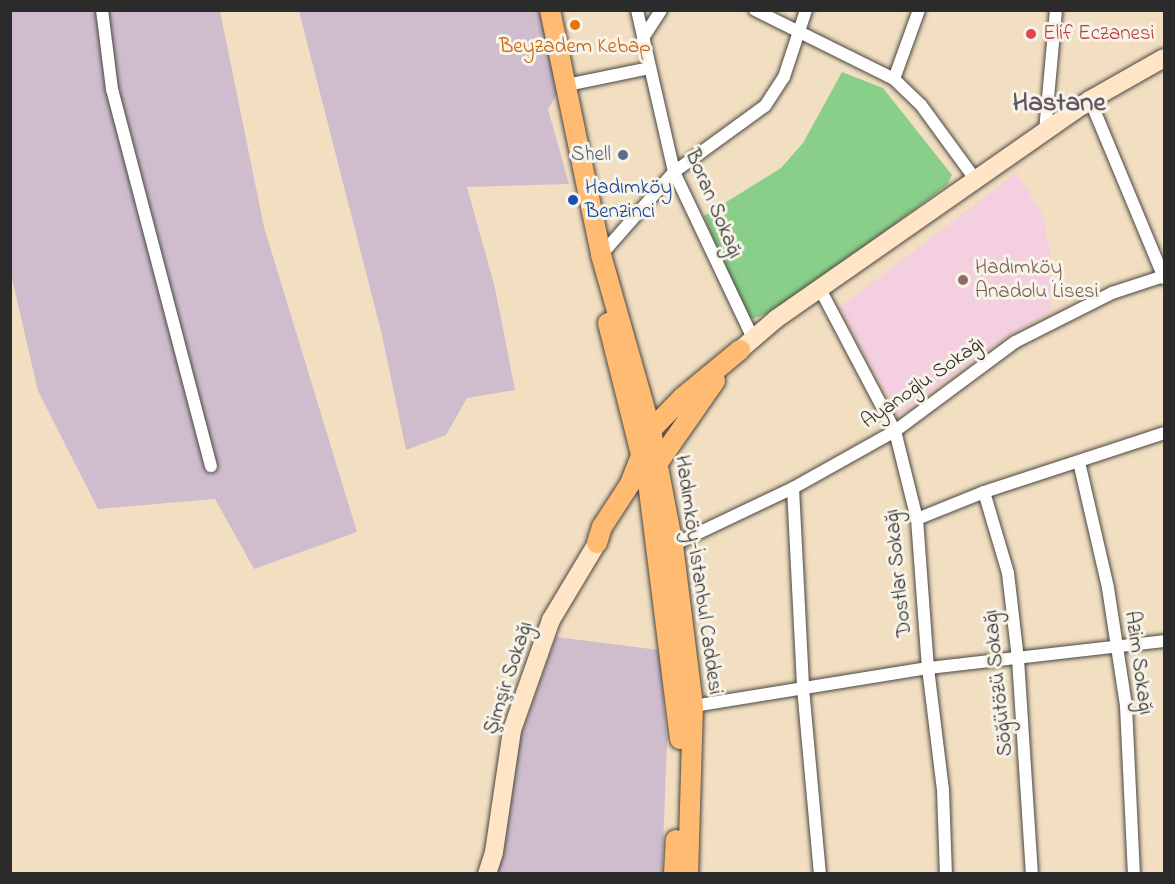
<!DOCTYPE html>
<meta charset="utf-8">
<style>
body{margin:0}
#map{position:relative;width:1175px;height:884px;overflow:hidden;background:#f2dfc2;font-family:"Indie Flower",sans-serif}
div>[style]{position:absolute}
.built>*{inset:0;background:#f3cfdf}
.industrial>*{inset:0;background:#cfbdce}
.green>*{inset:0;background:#89cf8a}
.roads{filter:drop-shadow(0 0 2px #494642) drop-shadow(0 0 2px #494642)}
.street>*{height:12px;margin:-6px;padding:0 6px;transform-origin:6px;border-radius:6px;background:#fff}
.secondary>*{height:18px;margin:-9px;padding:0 9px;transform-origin:9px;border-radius:9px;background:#ffe4c6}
.primary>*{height:20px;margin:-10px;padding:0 10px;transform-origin:10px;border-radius:10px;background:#ffbb71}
.dots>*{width:16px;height:16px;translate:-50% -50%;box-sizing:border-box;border:3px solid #f7f3e8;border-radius:50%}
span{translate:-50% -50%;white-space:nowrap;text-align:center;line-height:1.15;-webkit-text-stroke:6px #f7f3e8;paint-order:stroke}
.health-label{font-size:21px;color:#be3a42}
.left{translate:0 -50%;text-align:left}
.food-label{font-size:21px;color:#c56008}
.service-label{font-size:21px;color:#4e5e75}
.right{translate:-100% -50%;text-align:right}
.transit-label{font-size:21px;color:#164399}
.street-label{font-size:21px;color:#2b2b2b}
.education-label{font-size:21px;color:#785e54}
.district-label{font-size:27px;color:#615464;font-weight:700}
.frame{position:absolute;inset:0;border:12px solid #2b2b2b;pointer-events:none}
</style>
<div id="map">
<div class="built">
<i style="clip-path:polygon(1016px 173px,1042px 213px,1050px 251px,1051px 312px,1001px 340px,898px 415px,839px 308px)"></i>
</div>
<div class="industrial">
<i style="clip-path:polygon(10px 11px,220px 11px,264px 227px,357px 532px,254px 569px,215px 499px,98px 509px,38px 391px,11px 274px)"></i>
<i style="clip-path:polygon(299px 11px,541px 11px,558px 93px,548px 109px,569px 184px,467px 187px,495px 288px,515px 390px,467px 398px,446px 435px,406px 450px,382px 335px)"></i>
<i style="clip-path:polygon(556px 637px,659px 650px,667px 741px,662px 873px,496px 874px,503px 854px,520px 739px)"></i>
</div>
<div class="green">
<i style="clip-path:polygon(842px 72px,883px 88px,952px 175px,947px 185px,780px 309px,747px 321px,704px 216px,781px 168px,803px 143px)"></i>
</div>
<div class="roads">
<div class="street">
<i style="left:102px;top:10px;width:80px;rotate:82.8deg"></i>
<i style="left:112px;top:89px;width:390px;rotate:75.3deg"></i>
<i style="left:637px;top:10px;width:166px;rotate:77.1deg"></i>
<i style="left:674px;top:172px;width:184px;rotate:64.6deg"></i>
<i style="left:755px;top:10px;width:155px;rotate:26.4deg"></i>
<i style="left:894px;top:79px;width:37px;rotate:44deg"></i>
<i style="left:921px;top:105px;width:92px;rotate:53.9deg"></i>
<i style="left:643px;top:38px;width:33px;rotate:-57deg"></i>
<i style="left:894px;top:79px;width:73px;rotate:-70.1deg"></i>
<i style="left:567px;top:85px;width:85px;rotate:-11.6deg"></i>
<i style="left:1090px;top:100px;width:193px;rotate:67.4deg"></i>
<i style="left:1045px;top:131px;width:121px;rotate:-84.8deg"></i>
<i style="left:601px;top:255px;width:111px;rotate:-48.7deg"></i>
<i style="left:674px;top:172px;width:112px;rotate:-36deg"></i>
<i style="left:765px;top:106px;width:35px;rotate:-57deg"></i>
<i style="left:784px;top:77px;width:71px;rotate:-71.8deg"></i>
<i style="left:820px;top:289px;width:161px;rotate:62.2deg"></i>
<i style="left:895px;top:431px;width:91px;rotate:76deg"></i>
<i style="left:917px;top:519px;width:149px;rotate:85.8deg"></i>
<i style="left:928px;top:668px;width:123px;rotate:83deg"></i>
<i style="left:943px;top:790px;width:84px;rotate:88deg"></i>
<i style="left:1079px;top:462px;width:129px;rotate:77deg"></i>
<i style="left:1108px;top:588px;width:119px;rotate:81.3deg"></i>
<i style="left:1126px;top:706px;width:168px;rotate:87.3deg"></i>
<i style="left:793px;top:488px;width:200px;rotate:87.1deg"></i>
<i style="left:803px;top:688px;width:187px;rotate:84.8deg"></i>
<i style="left:984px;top:492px;width:84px;rotate:73.5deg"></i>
<i style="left:1008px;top:573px;width:87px;rotate:83.4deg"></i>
<i style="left:1018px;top:659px;width:215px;rotate:86.3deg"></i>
<i style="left:917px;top:519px;width:72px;rotate:-21.9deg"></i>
<i style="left:984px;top:492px;width:189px;rotate:-18.1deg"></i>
<i style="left:673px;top:545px;width:133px;rotate:-25.4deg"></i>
<i style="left:793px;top:488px;width:117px;rotate:-29.2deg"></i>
<i style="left:895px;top:431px;width:149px;rotate:-36.6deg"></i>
<i style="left:1015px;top:342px;width:109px;rotate:-26.8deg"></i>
<i style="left:1112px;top:293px;width:55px;rotate:-18.1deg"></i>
<i style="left:693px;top:706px;width:238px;rotate:-9.2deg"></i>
<i style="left:928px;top:668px;width:238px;rotate:-6.5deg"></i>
</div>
<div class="secondary">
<i style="left:740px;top:350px;width:48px;rotate:-40.7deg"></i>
<i style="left:776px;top:319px;width:383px;rotate:-34.9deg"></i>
<i style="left:1090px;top:100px;width:85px;rotate:-29.6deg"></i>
<i style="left:487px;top:874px;width:23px;rotate:-72deg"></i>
<i style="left:494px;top:852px;width:123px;rotate:-81.6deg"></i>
<i style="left:512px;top:730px;width:117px;rotate:-70.5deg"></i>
<i style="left:551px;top:620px;width:90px;rotate:-59.1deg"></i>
</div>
<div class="primary">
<i style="left:550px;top:10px;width:250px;rotate:78.2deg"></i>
<i style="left:601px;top:255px;width:182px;rotate:74.1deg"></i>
<i style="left:651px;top:430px;width:117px;rotate:79.2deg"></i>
<i style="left:673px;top:545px;width:162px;rotate:82.9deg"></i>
<i style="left:693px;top:706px;width:168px;rotate:91.7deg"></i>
<i style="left:608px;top:323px;width:164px;rotate:75.9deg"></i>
<i style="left:648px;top:482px;width:259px;rotate:82.9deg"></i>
<i style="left:655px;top:467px;width:105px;rotate:-55.1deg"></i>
<i style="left:597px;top:543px;width:17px;rotate:-73deg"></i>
<i style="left:602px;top:527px;width:51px;rotate:-56.9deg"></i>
<i style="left:630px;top:484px;width:58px;rotate:-68.7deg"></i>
<i style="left:651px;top:430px;width:46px;rotate:-45.9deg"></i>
<i style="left:683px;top:397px;width:74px;rotate:-39.5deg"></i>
<i style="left:674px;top:874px;width:34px;rotate:-87deg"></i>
</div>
</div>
<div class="dots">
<i style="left:575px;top:25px;background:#e8710a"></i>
<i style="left:1031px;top:34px;background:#e0444e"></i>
<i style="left:623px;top:155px;background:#5c6f8a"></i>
<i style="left:573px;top:200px;background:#1a4fb4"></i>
<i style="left:963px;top:280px;background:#8d6e63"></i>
</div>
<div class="health-label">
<span class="left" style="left:1043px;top:34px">Elif Eczanesi</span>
</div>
<div class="food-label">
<span style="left:575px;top:47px">Beyzadem Kebap</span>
</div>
<div class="service-label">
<span class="right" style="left:611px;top:155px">Shell</span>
</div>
<div class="transit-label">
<span class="left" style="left:585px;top:200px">Hadımköy<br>Benzinci</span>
</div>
<div class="street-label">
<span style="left:713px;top:204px;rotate:67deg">Boran Sokağı</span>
<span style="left:923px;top:383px;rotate:-35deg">Ayanoğlu Sokağı</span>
<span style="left:899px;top:573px;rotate:-96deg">Dostlar Sokağı</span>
<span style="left:698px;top:575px;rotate:82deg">Hadımköy-İstanbul Caddesi</span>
<span style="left:1138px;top:663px;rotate:82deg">Azim Sokağı</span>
<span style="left:509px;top:678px;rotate:-72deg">Şimşir Sokağı</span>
<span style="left:999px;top:683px;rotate:-96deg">Söğütözü Sokağı</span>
</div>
<div class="education-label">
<span class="left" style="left:975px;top:280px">Hadımköy<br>Anadolu Lisesi</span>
</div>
<div class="district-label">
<span style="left:1059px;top:104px">Hastane</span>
</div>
<div class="frame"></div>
</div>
